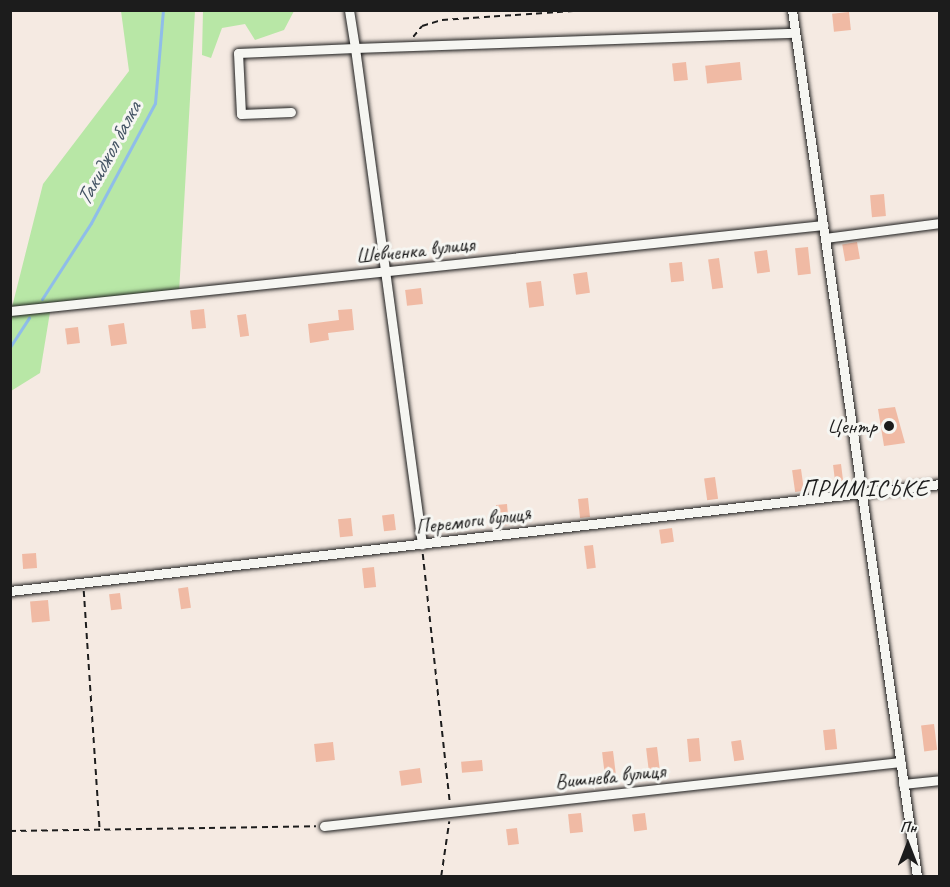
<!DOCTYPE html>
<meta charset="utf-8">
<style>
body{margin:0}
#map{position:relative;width:950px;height:887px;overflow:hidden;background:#f5eae2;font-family:Caveat,sans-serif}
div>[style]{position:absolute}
.green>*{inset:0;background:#b8e7a6}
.stream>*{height:3px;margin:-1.5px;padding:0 1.5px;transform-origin:1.5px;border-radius:1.5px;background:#8fbde9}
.building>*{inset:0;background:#f0baa4;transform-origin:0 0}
.path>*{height:1.5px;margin-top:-0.75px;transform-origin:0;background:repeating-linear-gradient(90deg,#1c1c1c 0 6px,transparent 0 10.5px)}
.roads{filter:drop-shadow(0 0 2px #1c1c1c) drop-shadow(0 0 2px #1c1c1c)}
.minor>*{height:9px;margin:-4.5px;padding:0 4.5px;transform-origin:4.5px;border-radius:4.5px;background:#f6f6f2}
.dots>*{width:16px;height:16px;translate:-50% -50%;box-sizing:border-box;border:3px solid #f6f6f2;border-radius:50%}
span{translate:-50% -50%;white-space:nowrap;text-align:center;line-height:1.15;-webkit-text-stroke:6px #f6f6f2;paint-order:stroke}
.street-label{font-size:21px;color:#1c1c1c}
.poi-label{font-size:21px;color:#1c1c1c}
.right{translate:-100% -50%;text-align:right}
.water-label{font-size:22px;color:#445464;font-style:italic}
.quarter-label{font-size:24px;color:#1c1c1c;letter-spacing:1.5px}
.frame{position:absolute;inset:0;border:12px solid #1c1c1c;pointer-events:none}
.north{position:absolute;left:878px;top:815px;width:60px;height:60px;-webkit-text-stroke:4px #f6f6f2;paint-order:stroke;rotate:0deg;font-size:16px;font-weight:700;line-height:24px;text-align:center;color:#1c1c1c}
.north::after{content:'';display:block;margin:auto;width:21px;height:27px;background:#1c1c1c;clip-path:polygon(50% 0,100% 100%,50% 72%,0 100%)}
</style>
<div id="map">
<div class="green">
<i style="clip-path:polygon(203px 10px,294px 10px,294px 11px,284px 30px,255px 40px,245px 24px,222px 28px,211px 58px,202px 55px)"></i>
<i style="clip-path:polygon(121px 11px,195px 11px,179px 293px,51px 306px,40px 373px,11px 391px,11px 311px,43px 184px,129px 71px)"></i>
</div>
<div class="stream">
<i style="left:42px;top:299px;width:90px;rotate:-57.2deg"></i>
<i style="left:91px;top:223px;width:136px;rotate:-61.9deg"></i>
<i style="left:155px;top:103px;width:93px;rotate:-85.1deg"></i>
<i style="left:10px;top:347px;width:35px;rotate:-57deg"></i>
</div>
<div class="building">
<i style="left:849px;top:12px;width:18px;height:17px;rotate:84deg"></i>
<i style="left:686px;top:62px;width:18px;height:14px;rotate:84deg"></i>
<i style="left:740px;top:62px;width:18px;height:35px;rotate:84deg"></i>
<i style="left:884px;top:194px;width:22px;height:14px;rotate:85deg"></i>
<i style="left:857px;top:242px;width:17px;height:15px;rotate:80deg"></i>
<i style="left:808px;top:247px;width:27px;height:13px;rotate:84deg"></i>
<i style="left:767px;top:250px;width:22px;height:13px;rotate:82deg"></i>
<i style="left:719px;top:258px;width:30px;height:11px;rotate:82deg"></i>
<i style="left:682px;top:262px;width:19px;height:13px;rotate:84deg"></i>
<i style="left:587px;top:272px;width:21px;height:14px;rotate:82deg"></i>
<i style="left:541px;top:281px;width:25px;height:15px;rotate:83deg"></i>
<i style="left:421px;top:288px;width:16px;height:16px;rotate:83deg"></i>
<i style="left:204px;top:309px;width:19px;height:14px;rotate:84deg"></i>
<i style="clip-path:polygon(352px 309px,354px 330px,328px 333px,329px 340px,310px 343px,308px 324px,339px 320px,338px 310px)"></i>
<i style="left:246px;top:314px;width:22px;height:9px;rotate:82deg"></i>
<i style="left:124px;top:323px;width:21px;height:16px;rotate:82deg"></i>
<i style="left:78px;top:327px;width:16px;height:13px;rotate:83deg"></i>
<i style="clip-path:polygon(895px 407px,905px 443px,884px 446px,878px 409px)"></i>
<i style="left:841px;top:464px;width:24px;height:8px;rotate:83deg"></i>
<i style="left:801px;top:469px;width:22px;height:9px;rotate:82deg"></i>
<i style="left:715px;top:477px;width:22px;height:11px;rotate:82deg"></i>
<i style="left:588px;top:498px;width:19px;height:10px;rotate:84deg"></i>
<i style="left:507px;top:504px;width:21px;height:11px;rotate:85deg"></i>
<i style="left:394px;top:514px;width:16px;height:12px;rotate:83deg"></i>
<i style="left:351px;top:518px;width:18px;height:13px;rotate:84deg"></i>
<i style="left:672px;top:528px;width:14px;height:13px;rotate:82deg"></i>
<i style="left:593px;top:545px;width:23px;height:9px;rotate:83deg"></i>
<i style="left:36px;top:553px;width:15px;height:14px;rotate:86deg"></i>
<i style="left:374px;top:567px;width:20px;height:12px;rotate:84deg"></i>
<i style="left:188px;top:587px;width:21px;height:10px;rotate:82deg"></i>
<i style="left:120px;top:593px;width:16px;height:11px;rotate:83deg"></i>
<i style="left:48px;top:600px;width:21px;height:18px;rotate:85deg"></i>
<i style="left:934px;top:724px;width:26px;height:13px;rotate:83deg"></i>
<i style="left:835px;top:729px;width:20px;height:12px;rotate:84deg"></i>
<i style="left:699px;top:738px;width:23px;height:12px;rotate:85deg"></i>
<i style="left:741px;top:740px;width:20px;height:10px;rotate:81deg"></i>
<i style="left:333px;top:742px;width:18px;height:19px;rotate:84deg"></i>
<i style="left:657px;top:747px;width:23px;height:11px;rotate:83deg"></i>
<i style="left:613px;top:751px;width:24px;height:11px;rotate:83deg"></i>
<i style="left:482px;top:760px;width:11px;height:21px;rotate:85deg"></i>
<i style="left:420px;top:768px;width:15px;height:21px;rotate:82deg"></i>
<i style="left:581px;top:813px;width:19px;height:13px;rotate:84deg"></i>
<i style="left:645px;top:813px;width:17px;height:13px;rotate:83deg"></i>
<i style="left:517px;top:828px;width:16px;height:11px;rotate:83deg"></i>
</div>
<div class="path">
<i style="left:413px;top:37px;width:14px;rotate:-51deg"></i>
<i style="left:422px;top:26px;width:21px;rotate:-17deg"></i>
<i style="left:442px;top:20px;width:146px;rotate:-3.9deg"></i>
<i style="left:861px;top:430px;width:20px;rotate:-6deg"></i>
<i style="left:423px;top:554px;width:249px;rotate:83.8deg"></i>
<i style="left:84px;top:591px;width:239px;rotate:86.2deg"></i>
<i style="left:10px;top:831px;width:306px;rotate:-0.9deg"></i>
<i style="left:441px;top:876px;width:55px;rotate:-81.6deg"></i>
</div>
<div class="roads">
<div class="minor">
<i style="left:349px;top:10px;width:38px;rotate:81deg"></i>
<i style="left:355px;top:48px;width:440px;rotate:-2deg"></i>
<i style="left:792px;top:10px;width:875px;rotate:81.79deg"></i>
<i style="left:291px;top:112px;width:50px;rotate:177.7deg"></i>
<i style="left:241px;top:114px;width:61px;rotate:-92.8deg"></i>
<i style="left:238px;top:53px;width:117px;rotate:-2.4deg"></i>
<i style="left:355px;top:48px;width:501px;rotate:82.31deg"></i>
<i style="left:825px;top:238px;width:116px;rotate:-7.4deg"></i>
<i style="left:10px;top:311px;width:818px;rotate:-6.04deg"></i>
<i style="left:10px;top:591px;width:936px;rotate:-6.56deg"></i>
<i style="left:903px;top:784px;width:37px;rotate:-6deg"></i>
<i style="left:324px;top:826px;width:580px;rotate:-6.34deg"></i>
</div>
</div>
<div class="dots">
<i style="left:889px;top:426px;background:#1c1c1c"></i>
</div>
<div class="street-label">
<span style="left:415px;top:250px;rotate:-6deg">Шевченка вулиця</span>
<span style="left:473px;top:520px;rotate:-7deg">Перемоги вулиця</span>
<span style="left:610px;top:776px;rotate:-6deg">Вишнева вулиця</span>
</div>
<div class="poi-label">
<span class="right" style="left:877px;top:426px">Центр</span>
</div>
<div class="water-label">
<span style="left:109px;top:154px;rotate:-62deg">Такиджол балка</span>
</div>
<div class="quarter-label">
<span style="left:865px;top:489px">ПРИМІСЬКЕ</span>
</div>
<div class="frame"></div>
<div class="north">Пн</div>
</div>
